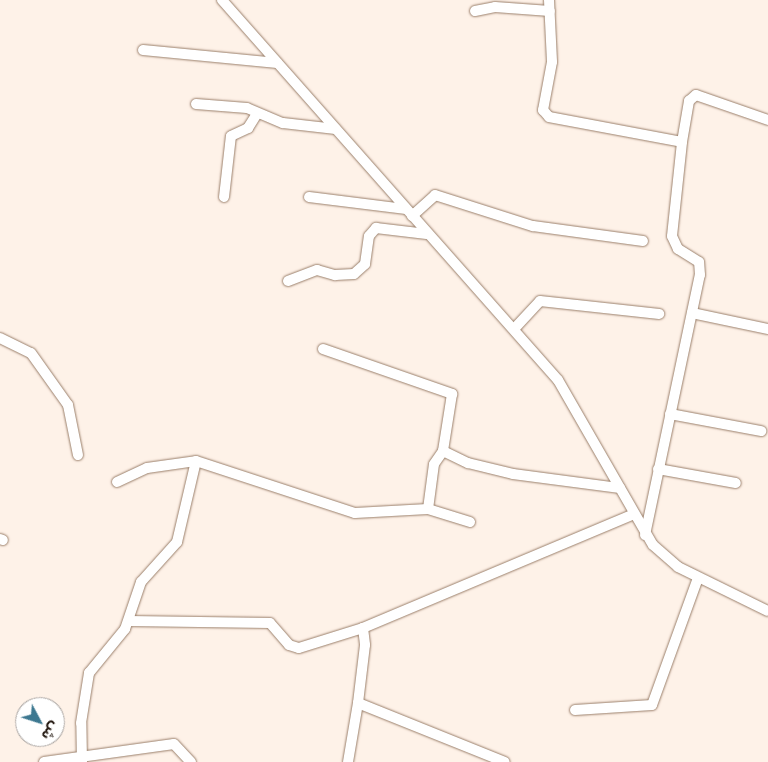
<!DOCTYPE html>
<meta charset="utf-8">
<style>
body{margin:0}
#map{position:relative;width:768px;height:762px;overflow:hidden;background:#fef2e8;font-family:"Golos Text","Noto Sans Arabic",sans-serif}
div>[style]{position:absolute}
.roads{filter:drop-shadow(0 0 1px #9a7f6a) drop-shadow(0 0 1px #9a7f6a)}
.minor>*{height:10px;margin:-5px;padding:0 5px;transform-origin:5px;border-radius:5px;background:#fff}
span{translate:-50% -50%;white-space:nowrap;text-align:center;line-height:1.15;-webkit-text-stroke:5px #fff;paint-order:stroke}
.north{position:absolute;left:15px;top:697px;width:50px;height:50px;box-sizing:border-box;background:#fff;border:1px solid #a7a29f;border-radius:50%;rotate:130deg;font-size:14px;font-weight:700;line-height:20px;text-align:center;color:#22170f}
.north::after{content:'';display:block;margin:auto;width:18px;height:22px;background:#3d7890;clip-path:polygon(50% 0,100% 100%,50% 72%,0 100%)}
</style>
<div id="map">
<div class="roads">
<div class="minor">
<i style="left:222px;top:0;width:507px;rotate:48.52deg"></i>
<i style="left:558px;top:380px;width:190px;rotate:60.1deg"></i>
<i style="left:653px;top:545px;width:33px;rotate:41deg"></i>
<i style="left:678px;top:567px;width:100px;rotate:26.1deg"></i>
<i style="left:549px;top:0;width:62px;rotate:87.2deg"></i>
<i style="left:552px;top:62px;width:49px;rotate:100.6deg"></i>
<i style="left:543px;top:110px;width:9px;rotate:49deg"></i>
<i style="left:549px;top:117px;width:135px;rotate:10.6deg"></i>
<i style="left:682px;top:142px;width:42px;rotate:-80.3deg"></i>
<i style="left:689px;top:101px;width:9px;rotate:-41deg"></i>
<i style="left:696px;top:95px;width:76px;rotate:19.1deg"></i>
<i style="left:475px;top:11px;width:20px;rotate:-11deg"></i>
<i style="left:495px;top:7px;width:55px;rotate:4.2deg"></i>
<i style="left:143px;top:50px;width:135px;rotate:5.5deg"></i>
<i style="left:196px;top:104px;width:51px;rotate:4.5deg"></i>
<i style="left:247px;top:108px;width:39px;rotate:23deg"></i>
<i style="left:283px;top:123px;width:53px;rotate:6.5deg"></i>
<i style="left:224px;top:197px;width:61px;rotate:-83.5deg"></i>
<i style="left:231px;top:136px;width:19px;rotate:-25deg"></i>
<i style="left:248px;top:128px;width:15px;rotate:-58deg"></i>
<i style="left:309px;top:197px;width:98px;rotate:7.1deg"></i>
<i style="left:412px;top:216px;width:31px;rotate:-42deg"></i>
<i style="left:435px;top:195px;width:103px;rotate:17.6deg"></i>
<i style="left:533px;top:226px;width:111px;rotate:7.8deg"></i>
<i style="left:288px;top:281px;width:31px;rotate:-21deg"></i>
<i style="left:317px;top:270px;width:19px;rotate:16deg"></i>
<i style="left:335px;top:275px;width:19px;rotate:-3deg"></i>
<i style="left:354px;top:274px;width:15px;rotate:-42deg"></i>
<i style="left:365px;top:264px;width:28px;rotate:-82deg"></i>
<i style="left:369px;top:236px;width:11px;rotate:-49deg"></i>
<i style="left:376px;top:228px;width:51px;rotate:6.7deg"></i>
<i style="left:692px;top:313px;width:78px;rotate:11.9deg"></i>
<i style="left:514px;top:329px;width:38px;rotate:-47deg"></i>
<i style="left:540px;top:301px;width:120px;rotate:6.2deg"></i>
<i style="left:0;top:338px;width:34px;rotate:26deg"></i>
<i style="left:31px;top:353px;width:64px;rotate:54.6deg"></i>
<i style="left:68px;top:405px;width:51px;rotate:78.7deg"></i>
<i style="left:323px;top:349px;width:137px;rotate:19.2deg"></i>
<i style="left:452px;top:394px;width:58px;rotate:99deg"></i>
<i style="left:670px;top:414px;width:93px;rotate:10.6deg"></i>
<i style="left:658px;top:469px;width:79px;rotate:10.2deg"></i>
<i style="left:117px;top:482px;width:33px;rotate:-25deg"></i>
<i style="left:147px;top:468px;width:49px;rotate:-8.1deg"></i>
<i style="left:428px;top:509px;width:44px;rotate:17.2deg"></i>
<i style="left:645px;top:535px;width:266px;rotate:-78.1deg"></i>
<i style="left:700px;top:275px;width:13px;rotate:-94deg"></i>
<i style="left:699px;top:262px;width:25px;rotate:-148deg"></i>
<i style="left:678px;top:249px;width:14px;rotate:-115deg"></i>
<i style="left:672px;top:236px;width:95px;rotate:-83.9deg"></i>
<i style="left:0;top:539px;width:3px;rotate:18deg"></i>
<i style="left:129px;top:621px;width:141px;rotate:0.8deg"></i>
<i style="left:270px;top:623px;width:29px;rotate:49deg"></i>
<i style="left:289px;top:645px;width:10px;rotate:17deg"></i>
<i style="left:299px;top:648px;width:67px;rotate:-17.4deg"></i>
<i style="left:363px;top:628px;width:17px;rotate:83deg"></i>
<i style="left:365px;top:645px;width:58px;rotate:96.9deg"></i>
<i style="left:358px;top:703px;width:158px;rotate:21.9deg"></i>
<i style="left:363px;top:628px;width:294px;rotate:-22.8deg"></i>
<i style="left:575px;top:710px;width:77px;rotate:-3.7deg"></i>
<i style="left:652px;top:705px;width:135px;rotate:-70.1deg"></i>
<i style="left:44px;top:762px;width:131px;rotate:-7.9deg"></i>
<i style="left:174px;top:744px;width:25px;rotate:47deg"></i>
<i style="left:82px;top:762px;width:39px;rotate:-91deg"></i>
<i style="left:81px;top:723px;width:51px;rotate:-80.9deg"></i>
<i style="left:89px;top:673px;width:57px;rotate:-50.7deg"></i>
<i style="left:125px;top:629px;width:50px;rotate:-71.2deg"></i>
<i style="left:141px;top:582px;width:54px;rotate:-48deg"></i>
<i style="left:177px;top:542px;width:83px;rotate:-76.8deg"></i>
<i style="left:196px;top:461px;width:167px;rotate:18.1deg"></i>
<i style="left:355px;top:513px;width:73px;rotate:-3.1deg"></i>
<i style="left:428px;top:509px;width:45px;rotate:-82.4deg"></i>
<i style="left:434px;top:464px;width:16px;rotate:-55deg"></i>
<i style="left:443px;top:451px;width:28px;rotate:26deg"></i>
<i style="left:468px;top:463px;width:46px;rotate:13.7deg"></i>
<i style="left:513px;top:474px;width:108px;rotate:7.5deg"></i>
<i style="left:348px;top:762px;width:60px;rotate:-80.4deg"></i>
</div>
</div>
<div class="north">ش</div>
</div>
